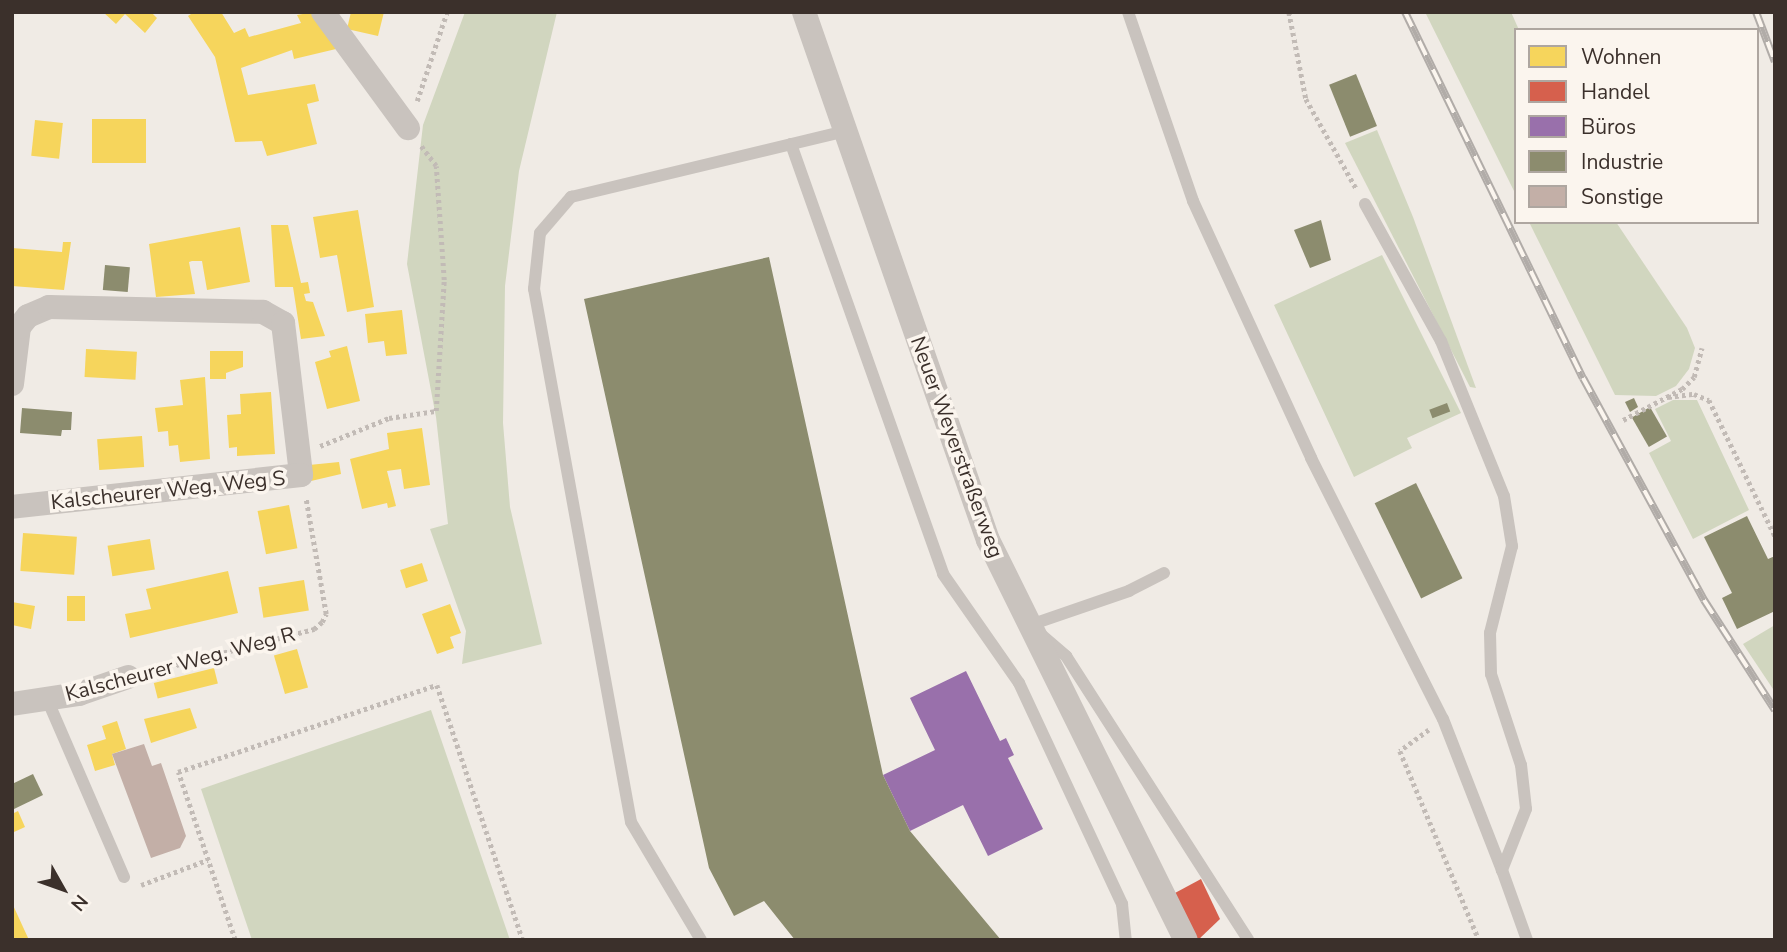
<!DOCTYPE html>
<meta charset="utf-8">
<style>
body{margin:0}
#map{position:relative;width:1787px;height:952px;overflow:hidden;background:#f0ebe5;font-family:"Nunito Sans",sans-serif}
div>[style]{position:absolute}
.green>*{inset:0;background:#d1d6bf}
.homes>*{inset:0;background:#f6d55c;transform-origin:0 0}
.shops>*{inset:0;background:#d6604d}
.offices>*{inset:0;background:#9970ab}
.industry>*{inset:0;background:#8c8c6e;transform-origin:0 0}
.building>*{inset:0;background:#c3afa7}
.path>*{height:4.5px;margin-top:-2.25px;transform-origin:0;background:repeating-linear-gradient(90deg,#c2bbb6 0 3.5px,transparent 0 7px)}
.service>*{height:12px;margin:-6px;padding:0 6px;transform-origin:6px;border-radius:6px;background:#c9c3be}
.minor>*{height:24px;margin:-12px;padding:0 12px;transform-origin:12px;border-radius:12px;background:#c9c3be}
.rail>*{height:8px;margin-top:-4px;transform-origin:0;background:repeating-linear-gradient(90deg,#fbf5ee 0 16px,#b1aca8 0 32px);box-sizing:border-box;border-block:2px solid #b1aca8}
span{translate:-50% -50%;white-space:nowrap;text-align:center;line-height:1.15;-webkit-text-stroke:7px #fbf5ee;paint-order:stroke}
.street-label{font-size:21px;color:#3b302b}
.frame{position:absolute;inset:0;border:14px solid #3b302b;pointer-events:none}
.legend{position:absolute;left:1514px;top:28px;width:245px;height:196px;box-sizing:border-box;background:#fbf5ee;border:2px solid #aea6a0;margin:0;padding:9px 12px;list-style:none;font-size:21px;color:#3b302b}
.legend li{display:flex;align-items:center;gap:14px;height:35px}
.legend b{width:35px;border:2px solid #aea6a0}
.north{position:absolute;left:28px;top:854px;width:70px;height:70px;-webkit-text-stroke:5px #fbf5ee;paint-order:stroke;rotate:130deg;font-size:19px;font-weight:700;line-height:28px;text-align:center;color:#3b302b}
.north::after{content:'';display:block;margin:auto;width:24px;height:32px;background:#3b302b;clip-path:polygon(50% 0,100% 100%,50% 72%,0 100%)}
</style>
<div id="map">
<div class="green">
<i style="clip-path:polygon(465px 12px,557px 12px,519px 171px,505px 286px,503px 423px,510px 507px,542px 644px,462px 664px,466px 631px,430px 529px,448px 524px,436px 417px,407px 264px,423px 125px)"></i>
<i style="clip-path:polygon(1425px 12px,1511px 12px,1519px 30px,1516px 195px)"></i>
<i style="clip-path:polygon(1377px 130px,1413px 217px,1476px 388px,1470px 387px,1345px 143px)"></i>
<i style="clip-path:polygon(1529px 222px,1616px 222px,1687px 328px,1695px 348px,1689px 369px,1676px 386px,1656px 396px,1615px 395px)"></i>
<i style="clip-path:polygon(1382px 255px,1461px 413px,1407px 438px,1412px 448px,1354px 477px,1274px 305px)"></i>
<i style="clip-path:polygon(1673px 400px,1697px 400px,1749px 510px,1693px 539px,1649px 453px,1671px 441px,1655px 409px)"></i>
<i style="clip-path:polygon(1775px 625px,1775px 692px,1743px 644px)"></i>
<i style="clip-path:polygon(431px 710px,510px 940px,252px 940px,201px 789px)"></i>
</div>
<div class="homes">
<i style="clip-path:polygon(103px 12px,151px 12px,157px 18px,145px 33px,125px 14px,116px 24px)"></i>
<i style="clip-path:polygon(194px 12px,221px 12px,234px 33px,245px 28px,249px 37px,301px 23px,297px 15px,314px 12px,336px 49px,294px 59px,292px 50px,241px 68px,248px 95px,315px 84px,319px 101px,307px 104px,317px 144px,267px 156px,262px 141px,235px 142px,215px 57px,188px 16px)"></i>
<i style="clip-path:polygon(351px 12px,384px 12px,378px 36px,347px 29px)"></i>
<i style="left:92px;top:119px;width:54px;height:44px"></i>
<i style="left:35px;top:120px;width:28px;height:36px;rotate:6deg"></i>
<i style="clip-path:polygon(358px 210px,374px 307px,347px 312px,337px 255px,320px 258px,313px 217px)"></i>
<i style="clip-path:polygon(271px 225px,288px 225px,301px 283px,308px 282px,310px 293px,304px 294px,306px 301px,313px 302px,325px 336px,301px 339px,293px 287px,275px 287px)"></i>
<i style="clip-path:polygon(240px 227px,250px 282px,207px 290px,202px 261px,192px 261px,189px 262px,195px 294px,156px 297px,149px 244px)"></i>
<i style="clip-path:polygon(63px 242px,71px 242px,64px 290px,12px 286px,12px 248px,62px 252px)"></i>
<i style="clip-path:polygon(402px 310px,407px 354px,386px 356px,384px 341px,368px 343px,365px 314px)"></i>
<i style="clip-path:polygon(347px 346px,360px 401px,327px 409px,315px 362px,331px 357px,329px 351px)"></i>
<i style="left:86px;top:349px;width:51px;height:28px;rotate:3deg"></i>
<i style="clip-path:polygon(210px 351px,243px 351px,243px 367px,226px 373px,226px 379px,210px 379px)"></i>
<i style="clip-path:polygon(205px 377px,210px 459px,180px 462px,178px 445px,169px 446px,168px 431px,158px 432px,155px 408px,183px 405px,180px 380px)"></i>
<i style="clip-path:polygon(271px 392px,275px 454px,237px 456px,237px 447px,229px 448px,227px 415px,241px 414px,240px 394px)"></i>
<i style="clip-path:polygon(422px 428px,430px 485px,404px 489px,401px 469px,387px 471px,396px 506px,388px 508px,387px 503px,362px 509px,350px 459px,389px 449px,387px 433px)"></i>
<i style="left:142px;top:436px;width:31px;height:45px;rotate:86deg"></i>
<i style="clip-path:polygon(339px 462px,341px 474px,311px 481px,309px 465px)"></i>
<i style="left:289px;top:505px;width:44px;height:32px;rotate:79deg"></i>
<i style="left:23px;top:533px;width:54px;height:38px;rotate:4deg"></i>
<i style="left:150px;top:539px;width:31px;height:43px;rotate:81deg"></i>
<i style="left:422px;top:563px;width:19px;height:23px;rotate:72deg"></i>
<i style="clip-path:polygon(228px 571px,238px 613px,130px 638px,125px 614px,151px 609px,146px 589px)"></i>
<i style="left:304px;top:580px;width:31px;height:46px;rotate:81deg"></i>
<i style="left:67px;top:596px;width:18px;height:25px"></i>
<i style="clip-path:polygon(12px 602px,35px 606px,31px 629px,12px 625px)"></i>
<i style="clip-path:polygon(450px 604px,461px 633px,450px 637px,454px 648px,437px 654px,422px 614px)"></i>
<i style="left:297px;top:649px;width:40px;height:24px;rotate:74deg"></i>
<i style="left:214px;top:668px;width:16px;height:62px;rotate:76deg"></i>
<i style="clip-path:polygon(190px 708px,197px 728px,151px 743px,144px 719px)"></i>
<i style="clip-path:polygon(117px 721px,126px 749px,112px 754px,115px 765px,95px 771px,87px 745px,106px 739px,102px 726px)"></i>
<i style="clip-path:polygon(18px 811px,25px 827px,14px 832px,12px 814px)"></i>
<i style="clip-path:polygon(12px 903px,29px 940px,12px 940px)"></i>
</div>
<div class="shops">
<i style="clip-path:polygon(1201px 879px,1220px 919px,1198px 940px,1175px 893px)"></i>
</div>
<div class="offices">
<i style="clip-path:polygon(966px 671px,1000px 741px,1006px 738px,1014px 755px,1008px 758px,1043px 829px,988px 856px,963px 805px,910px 831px,883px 775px,935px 750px,910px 698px)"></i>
</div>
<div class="industry">
<i style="left:1356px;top:74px;width:56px;height:29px;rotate:68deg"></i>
<i style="clip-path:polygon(1321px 220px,1331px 260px,1310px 268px,1294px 230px)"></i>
<i style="clip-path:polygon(769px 257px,883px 775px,910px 831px,1001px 940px,795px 940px,764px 901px,734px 916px,709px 868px,584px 299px)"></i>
<i style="left:105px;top:265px;width:25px;height:25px;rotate:5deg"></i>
<i style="clip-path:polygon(1634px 398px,1638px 407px,1630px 412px,1625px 402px)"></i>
<i style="left:1447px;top:403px;width:9px;height:19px;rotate:69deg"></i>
<i style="left:1650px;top:407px;width:34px;height:21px;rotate:60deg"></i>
<i style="clip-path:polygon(22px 408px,72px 412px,71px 430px,62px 430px,61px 436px,20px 433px)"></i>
<i style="left:1416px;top:483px;width:106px;height:46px;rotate:64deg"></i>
<i style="clip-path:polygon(1747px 516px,1768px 559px,1775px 556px,1775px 611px,1737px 629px,1722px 598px,1732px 593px,1704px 537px)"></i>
<i style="clip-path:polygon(33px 774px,43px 795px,12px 810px,12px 784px)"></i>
</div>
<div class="building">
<i style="clip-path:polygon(144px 744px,152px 766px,161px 763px,186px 836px,180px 848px,151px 858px,112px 754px)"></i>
</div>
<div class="path">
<i style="left:1289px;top:12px;width:89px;rotate:78.9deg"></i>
<i style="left:1306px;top:99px;width:102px;rotate:60.7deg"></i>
<i style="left:417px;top:101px;width:94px;rotate:-71.4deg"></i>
<i style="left:1668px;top:397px;width:26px;rotate:-7deg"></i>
<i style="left:1694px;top:394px;width:16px;rotate:22deg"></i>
<i style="left:1709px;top:400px;width:151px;rotate:64.1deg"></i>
<i style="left:1623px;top:420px;width:67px;rotate:-27.7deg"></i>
<i style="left:1682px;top:389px;width:17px;rotate:-45deg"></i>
<i style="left:1694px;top:377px;width:30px;rotate:-75deg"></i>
<i style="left:320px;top:446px;width:74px;rotate:-22.1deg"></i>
<i style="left:389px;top:418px;width:48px;rotate:-8.5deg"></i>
<i style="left:436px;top:411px;width:131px;rotate:-86.5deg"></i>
<i style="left:444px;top:280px;width:114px;rotate:-94deg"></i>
<i style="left:436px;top:166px;width:25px;rotate:-127deg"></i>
<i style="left:149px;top:672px;width:171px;rotate:-14.6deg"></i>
<i style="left:314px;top:629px;width:11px;rotate:-41deg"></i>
<i style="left:322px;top:622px;width:9px;rotate:-63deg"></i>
<i style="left:326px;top:614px;width:117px;rotate:-99.9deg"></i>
<i style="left:1429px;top:730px;width:36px;rotate:144deg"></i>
<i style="left:1400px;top:751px;width:205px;rotate:67.3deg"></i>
<i style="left:141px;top:885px;width:71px;rotate:-20.7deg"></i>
<i style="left:235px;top:940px;width:177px;rotate:-108.7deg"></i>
<i style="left:178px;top:772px;width:273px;rotate:-18.6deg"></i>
<i style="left:437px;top:685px;width:269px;rotate:71.4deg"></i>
</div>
<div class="service">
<i style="left:1128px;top:12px;width:200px;rotate:71deg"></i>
<i style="left:1193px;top:201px;width:283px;rotate:65.3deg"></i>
<i style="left:1311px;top:458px;width:292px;rotate:63.2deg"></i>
<i style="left:1443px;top:719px;width:162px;rotate:68.7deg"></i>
<i style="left:791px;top:144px;width:456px;rotate:70.5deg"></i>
<i style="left:943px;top:574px;width:133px;rotate:55.1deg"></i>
<i style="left:1019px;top:683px;width:244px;rotate:65deg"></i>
<i style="left:1122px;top:904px;width:36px;rotate:84deg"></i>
<i style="left:1365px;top:204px;width:157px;rotate:61deg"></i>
<i style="left:1441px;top:341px;width:167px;rotate:67.9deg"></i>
<i style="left:1504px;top:496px;width:51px;rotate:80.9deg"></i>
<i style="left:1512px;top:546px;width:90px;rotate:104.2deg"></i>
<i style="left:1490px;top:633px;width:41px;rotate:88.6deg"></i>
<i style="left:1491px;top:674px;width:96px;rotate:71.8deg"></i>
<i style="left:1521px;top:765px;width:44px;rotate:83.5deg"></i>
<i style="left:1526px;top:809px;width:66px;rotate:111.5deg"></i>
<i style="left:1502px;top:870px;width:74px;rotate:70.3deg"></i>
<i style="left:1164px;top:573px;width:39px;rotate:153deg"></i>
<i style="left:1129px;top:591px;width:105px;rotate:161deg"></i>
<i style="left:1030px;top:625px;width:48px;rotate:40.7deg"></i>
<i style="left:1066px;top:656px;width:337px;rotate:57.3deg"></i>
<i style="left:47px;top:699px;width:194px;rotate:66.6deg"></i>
<i style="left:701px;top:940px;width:137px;rotate:-120.7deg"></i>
<i style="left:631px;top:822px;width:542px;rotate:-100.31deg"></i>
<i style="left:534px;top:289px;width:56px;rotate:-83.9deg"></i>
<i style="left:540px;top:233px;width:48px;rotate:-49.3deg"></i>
<i style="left:571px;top:197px;width:282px;rotate:-13.5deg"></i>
</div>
<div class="minor">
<i style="left:323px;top:12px;width:144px;rotate:53.8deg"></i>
<i style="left:804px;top:12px;width:559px;rotate:70.79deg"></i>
<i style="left:988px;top:540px;width:446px;rotate:63.7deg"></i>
<i style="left:12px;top:384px;width:57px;rotate:-83deg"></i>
<i style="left:19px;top:327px;width:14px;rotate:-51deg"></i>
<i style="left:28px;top:316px;width:23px;rotate:-23deg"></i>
<i style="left:49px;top:307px;width:214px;rotate:1.3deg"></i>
<i style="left:263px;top:312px;width:23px;rotate:29deg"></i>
<i style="left:283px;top:323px;width:153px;rotate:83.2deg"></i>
<i style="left:301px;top:475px;width:291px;rotate:173.7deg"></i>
<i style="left:12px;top:704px;width:68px;rotate:-8.5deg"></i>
<i style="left:79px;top:694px;width:52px;rotate:-19.1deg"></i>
</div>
<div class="rail">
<i style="left:1405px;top:12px;width:407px;rotate:64.1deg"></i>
<i style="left:1583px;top:378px;width:253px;rotate:61.4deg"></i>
<i style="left:1704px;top:600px;width:131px;rotate:57.2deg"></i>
<i style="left:1756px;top:12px;width:53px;rotate:69.2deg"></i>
</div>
<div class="street-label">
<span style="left:957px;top:447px;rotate:70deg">Neuer Weyerstraßerweg</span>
<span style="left:168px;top:490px;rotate:-6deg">Kalscheurer Weg, Weg S</span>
<span style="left:180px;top:664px;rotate:-15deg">Kalscheurer Weg, Weg R</span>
</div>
<div class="frame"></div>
<ul class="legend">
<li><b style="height:19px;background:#f6d55c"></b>Wohnen</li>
<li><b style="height:19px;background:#d6604d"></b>Handel</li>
<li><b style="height:19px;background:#9970ab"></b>Büros</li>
<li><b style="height:19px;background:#8c8c6e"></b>Industrie</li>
<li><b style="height:19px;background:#c3afa7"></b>Sonstige</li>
</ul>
<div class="north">N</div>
</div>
